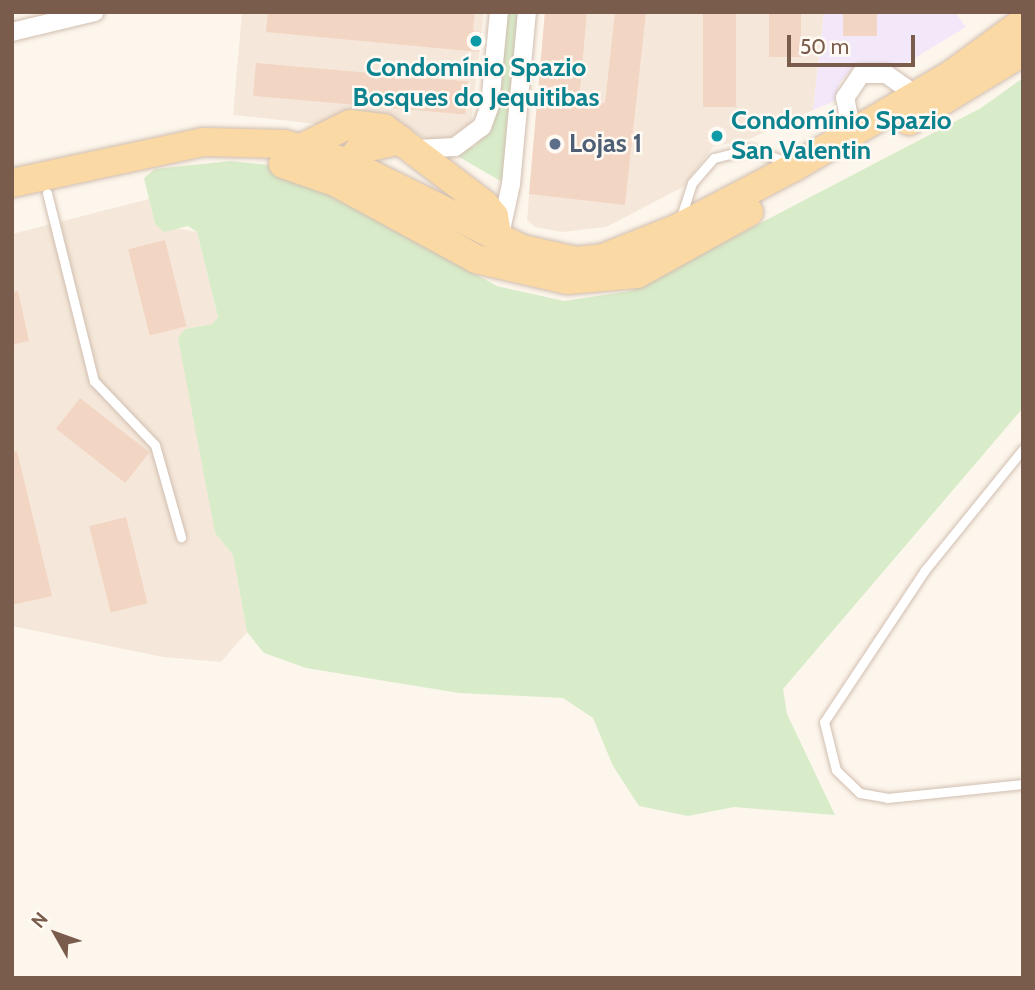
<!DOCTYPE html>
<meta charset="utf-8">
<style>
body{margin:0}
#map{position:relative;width:1035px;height:990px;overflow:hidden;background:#fdf6ec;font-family:Cabin,sans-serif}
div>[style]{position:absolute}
.residential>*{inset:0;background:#f5e8da}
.education>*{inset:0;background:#f3e8fa}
.green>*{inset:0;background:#d8ecc9}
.building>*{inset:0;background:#f3d5c3;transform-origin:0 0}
.roads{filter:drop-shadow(0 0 2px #d1beb0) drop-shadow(0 0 2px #d1beb0)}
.lane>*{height:9px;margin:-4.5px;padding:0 4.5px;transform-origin:4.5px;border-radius:4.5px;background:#fff}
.street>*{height:18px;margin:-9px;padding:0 9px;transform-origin:9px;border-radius:9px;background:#fff}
.primary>*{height:28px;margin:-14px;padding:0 14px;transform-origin:14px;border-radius:14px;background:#fbd9a5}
.dots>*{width:19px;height:19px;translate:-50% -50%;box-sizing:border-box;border:4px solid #fffaf3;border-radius:50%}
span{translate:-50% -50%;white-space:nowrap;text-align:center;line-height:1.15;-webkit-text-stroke:5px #fffaf3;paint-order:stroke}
.culture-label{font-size:26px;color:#0d838f;font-weight:700}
.left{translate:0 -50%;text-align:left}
.service-label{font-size:26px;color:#4e5e75;font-weight:700}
.frame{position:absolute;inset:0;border:14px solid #7a5c4d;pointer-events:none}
.north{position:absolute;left:21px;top:899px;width:70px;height:70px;-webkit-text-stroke:5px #fffaf3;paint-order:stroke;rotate:310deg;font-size:19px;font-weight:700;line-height:28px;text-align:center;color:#7a5c4d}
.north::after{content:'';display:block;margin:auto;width:24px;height:32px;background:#7a5c4d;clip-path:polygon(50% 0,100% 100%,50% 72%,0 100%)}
.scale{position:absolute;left:787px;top:35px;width:128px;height:32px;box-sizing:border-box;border:4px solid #7a5c4d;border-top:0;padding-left:9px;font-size:21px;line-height:24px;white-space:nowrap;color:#7a5c4d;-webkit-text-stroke:5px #fffaf3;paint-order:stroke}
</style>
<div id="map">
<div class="residential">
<i style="clip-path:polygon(242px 12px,484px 12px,471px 123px,448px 140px,429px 140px,387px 116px,327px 125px,233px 115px)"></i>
<i style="clip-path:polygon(545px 12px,824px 12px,813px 110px,752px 138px,713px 147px,683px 187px,606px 227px,562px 232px,535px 227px,527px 220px)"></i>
<i style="clip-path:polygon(149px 199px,155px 224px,197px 232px,218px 317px,212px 324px,185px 329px,215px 533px,233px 555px,247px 632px,221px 662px,163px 657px,12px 626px,12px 234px)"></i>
</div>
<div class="education">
<i style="clip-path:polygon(824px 12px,955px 12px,966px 27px,895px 70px,879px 64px,854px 68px,840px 82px,835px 101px,813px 110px)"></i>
</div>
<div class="green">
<i style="clip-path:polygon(503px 12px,518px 12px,504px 183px,454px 154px,475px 146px,492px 125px)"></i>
<i style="clip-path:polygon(1023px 78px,1023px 408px,783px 689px,787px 714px,835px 815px,734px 807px,688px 816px,639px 806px,613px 766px,593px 718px,563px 698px,459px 693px,306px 668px,264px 653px,247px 632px,233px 555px,215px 533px,178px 338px,185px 329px,212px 324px,218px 317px,197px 232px,188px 226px,164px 232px,155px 224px,144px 178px,155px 169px,230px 161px,276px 166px,497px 286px,564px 301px,630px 291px,981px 108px)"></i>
</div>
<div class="building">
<i style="clip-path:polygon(268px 12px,475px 12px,473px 30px,481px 32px,479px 52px,266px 32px)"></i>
<i style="clip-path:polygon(545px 12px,587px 12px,579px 100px,605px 103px,615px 12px,646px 12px,625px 205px,529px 194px)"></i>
<i style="left:703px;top:12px;width:33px;height:95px"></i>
<i style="left:769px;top:12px;width:32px;height:45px"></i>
<i style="left:843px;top:12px;width:34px;height:24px"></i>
<i style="left:256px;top:63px;width:213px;height:33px;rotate:5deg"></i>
<i style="left:165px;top:240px;width:89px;height:38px;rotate:76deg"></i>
<i style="clip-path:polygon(18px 291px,29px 341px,12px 345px,12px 292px)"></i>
<i style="left:80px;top:398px;width:88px;height:39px;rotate:38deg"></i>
<i style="clip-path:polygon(17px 451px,52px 596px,12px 605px,12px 452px)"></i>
<i style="left:126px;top:517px;width:89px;height:38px;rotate:76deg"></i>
</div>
<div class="roads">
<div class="lane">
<i style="left:47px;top:193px;width:194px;rotate:76deg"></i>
<i style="left:94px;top:381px;width:88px;rotate:46.4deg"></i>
<i style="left:155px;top:445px;width:96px;rotate:74.2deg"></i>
<i style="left:680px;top:220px;width:39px;rotate:-72deg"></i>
<i style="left:692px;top:183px;width:33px;rotate:-49deg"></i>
<i style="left:714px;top:158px;width:37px;rotate:-14deg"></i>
<i style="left:750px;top:149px;width:40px;rotate:18.9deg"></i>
<i style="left:1023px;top:449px;width:156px;rotate:129deg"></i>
<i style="left:925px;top:570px;width:182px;rotate:123.6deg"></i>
<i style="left:824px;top:722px;width:49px;rotate:76deg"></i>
<i style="left:836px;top:770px;width:33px;rotate:44deg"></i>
<i style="left:860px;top:793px;width:27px;rotate:10deg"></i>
<i style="left:887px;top:798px;width:137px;rotate:-5.9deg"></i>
</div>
<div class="street">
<i style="left:12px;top:32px;width:85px;rotate:-13.5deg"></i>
<i style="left:852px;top:133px;width:36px;rotate:-101deg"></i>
<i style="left:845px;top:98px;width:29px;rotate:-56deg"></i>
<i style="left:861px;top:74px;width:25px"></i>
<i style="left:886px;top:74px;width:38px;rotate:35deg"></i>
<i style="left:416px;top:149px;width:39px;rotate:-3deg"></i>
<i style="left:455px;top:147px;width:34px;rotate:-37deg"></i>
<i style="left:482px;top:127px;width:23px;rotate:-70deg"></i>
<i style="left:490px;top:105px;width:93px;rotate:-84.5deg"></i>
<i style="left:501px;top:230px;width:47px;rotate:-77.7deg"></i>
<i style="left:511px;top:184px;width:173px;rotate:-84.7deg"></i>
</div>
<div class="primary">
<i style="left:909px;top:121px;width:133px;rotate:-31.2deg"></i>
<i style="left:299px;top:149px;width:57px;rotate:-26.1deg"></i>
<i style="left:350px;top:124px;width:34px;rotate:7deg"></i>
<i style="left:384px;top:128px;width:127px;rotate:37.3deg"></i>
<i style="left:485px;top:205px;width:14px;rotate:51deg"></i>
<i style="left:494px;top:216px;width:24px;rotate:81deg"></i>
<i style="left:283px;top:164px;width:55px;rotate:19.1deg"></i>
<i style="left:335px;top:182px;width:161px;rotate:28.6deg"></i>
<i style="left:476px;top:259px;width:94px;rotate:12.9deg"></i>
<i style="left:568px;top:280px;width:69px;rotate:-5deg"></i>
<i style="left:637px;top:274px;width:128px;rotate:-29deg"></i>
<i style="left:338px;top:177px;width:36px;rotate:-52deg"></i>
<i style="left:360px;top:149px;width:42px;rotate:-12.4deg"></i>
<i style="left:12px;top:183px;width:196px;rotate:-12.1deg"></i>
<i style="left:204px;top:142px;width:80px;rotate:1.4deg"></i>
<i style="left:284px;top:144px;width:65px;rotate:16.2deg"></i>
<i style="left:346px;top:162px;width:196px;rotate:26.3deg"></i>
<i style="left:522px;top:249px;width:55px;rotate:12.5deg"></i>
<i style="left:576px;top:261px;width:27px;rotate:-6deg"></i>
<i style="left:603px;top:258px;width:81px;rotate:-21.8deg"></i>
<i style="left:678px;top:228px;width:133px;rotate:-27.7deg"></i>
<i style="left:796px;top:166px;width:181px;rotate:-30.5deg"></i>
<i style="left:952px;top:74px;width:88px;rotate:-36.2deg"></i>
</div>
</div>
<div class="dots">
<i style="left:476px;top:41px;background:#0f9aa8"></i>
<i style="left:717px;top:136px;background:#0f9aa8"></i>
<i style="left:555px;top:144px;background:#5c6f8a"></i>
</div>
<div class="culture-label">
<span style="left:476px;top:83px">Condomínio Spazio<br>Bosques do Jequitibas</span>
<span class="left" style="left:731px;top:136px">Condomínio Spazio<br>San Valentin</span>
</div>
<div class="service-label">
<span class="left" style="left:569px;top:144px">Lojas 1</span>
</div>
<div class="frame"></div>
<div class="north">N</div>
<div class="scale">50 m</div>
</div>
